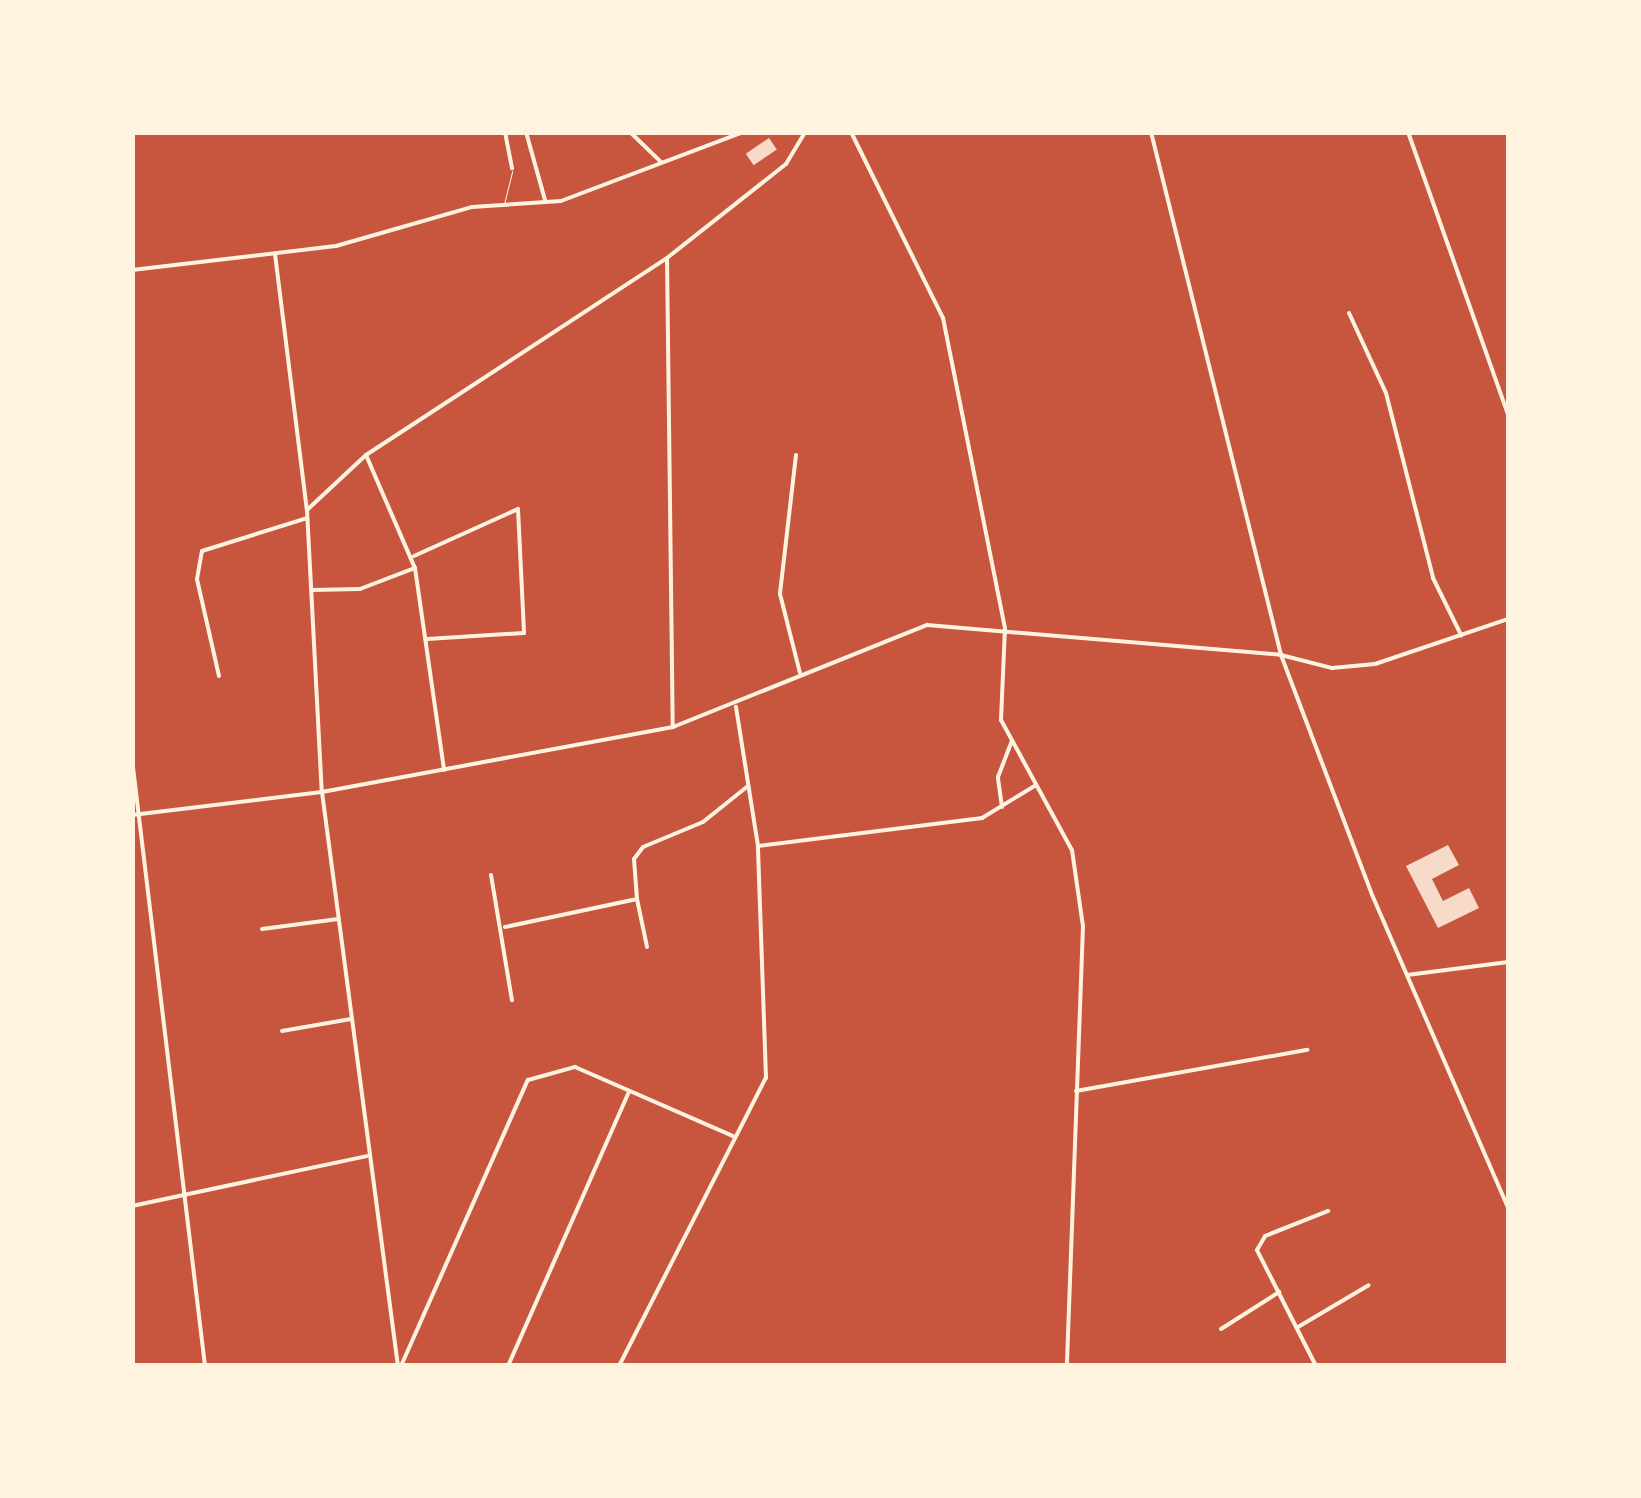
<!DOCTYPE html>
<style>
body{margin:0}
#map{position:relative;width:1641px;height:1498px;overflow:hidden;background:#c8553d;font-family:"Fira Sans",sans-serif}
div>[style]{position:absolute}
.building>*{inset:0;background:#f7dbc8;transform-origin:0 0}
.service>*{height:1px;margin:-0.5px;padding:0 0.5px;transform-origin:0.5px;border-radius:0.5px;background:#fff3e0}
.minor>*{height:4px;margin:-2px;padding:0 2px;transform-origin:2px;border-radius:2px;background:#fff3e0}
span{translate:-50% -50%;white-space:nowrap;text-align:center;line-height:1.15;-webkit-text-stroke:9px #fff3e0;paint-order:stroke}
.frame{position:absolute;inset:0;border:135px solid #fff3e0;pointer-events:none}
</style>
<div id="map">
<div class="building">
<i style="left:769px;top:138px;width:14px;height:28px;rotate:56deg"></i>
<i style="clip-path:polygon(1448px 845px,1459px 865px,1432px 879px,1443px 901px,1469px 888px,1479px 908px,1438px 928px,1406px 866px)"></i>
</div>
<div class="service">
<i style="left:504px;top:204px;width:34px;rotate:-76deg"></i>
</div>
<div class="minor">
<i style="left:505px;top:132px;width:37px;rotate:79deg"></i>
<i style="left:526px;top:132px;width:71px;rotate:74.4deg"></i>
<i style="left:630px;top:132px;width:43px;rotate:44.1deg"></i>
<i style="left:851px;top:132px;width:208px;rotate:63.7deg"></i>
<i style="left:943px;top:318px;width:316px;rotate:78.7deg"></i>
<i style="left:1005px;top:628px;width:92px;rotate:92.5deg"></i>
<i style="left:1001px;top:720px;width:148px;rotate:61.4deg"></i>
<i style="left:1072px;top:850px;width:77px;rotate:81.8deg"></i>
<i style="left:1083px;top:926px;width:440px;rotate:92.1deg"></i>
<i style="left:1151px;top:132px;width:539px;rotate:76.04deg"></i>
<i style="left:1281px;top:655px;width:259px;rotate:69.2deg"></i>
<i style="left:1373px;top:897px;width:338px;rotate:66.5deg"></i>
<i style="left:1408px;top:132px;width:299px;rotate:70.5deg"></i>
<i style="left:275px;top:254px;width:258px;rotate:82.9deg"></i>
<i style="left:307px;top:510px;width:282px;rotate:87deg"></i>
<i style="left:322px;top:792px;width:579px;rotate:82.46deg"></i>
<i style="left:667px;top:258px;width:469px;rotate:89.3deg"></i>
<i style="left:132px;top:270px;width:205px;rotate:-6.7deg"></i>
<i style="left:336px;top:246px;width:141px;rotate:-16deg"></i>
<i style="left:472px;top:207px;width:89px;rotate:-3.9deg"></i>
<i style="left:561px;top:201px;width:196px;rotate:-20.7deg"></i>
<i style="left:1349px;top:313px;width:88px;rotate:65.2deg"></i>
<i style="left:1386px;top:393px;width:191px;rotate:75.7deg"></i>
<i style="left:1433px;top:578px;width:64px;rotate:63.8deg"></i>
<i style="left:366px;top:455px;width:123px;rotate:66.6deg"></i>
<i style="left:796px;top:455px;width:140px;rotate:96.6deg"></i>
<i style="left:780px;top:594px;width:81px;rotate:75.8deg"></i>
<i style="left:307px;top:510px;width:81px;rotate:-43deg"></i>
<i style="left:366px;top:455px;width:360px;rotate:-33.2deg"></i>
<i style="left:667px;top:258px;width:152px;rotate:-38.3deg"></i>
<i style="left:786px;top:164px;width:37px;rotate:-59deg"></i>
<i style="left:414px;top:556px;width:114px;rotate:-24.3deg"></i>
<i style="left:518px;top:509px;width:124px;rotate:87.2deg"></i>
<i style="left:524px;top:633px;width:97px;rotate:176.5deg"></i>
<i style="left:312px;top:590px;width:48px;rotate:-1.2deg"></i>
<i style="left:360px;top:589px;width:59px;rotate:-20.9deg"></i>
<i style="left:415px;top:568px;width:204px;rotate:81.8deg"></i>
<i style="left:219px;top:676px;width:99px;rotate:-102.8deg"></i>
<i style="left:197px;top:579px;width:28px;rotate:-80deg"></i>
<i style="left:202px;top:551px;width:110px;rotate:-17.4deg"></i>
<i style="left:132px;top:759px;width:611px;rotate:83.14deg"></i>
<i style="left:1002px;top:807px;width:30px;rotate:-98deg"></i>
<i style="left:998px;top:777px;width:39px;rotate:-69deg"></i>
<i style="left:132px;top:815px;width:191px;rotate:-6.9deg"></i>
<i style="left:322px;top:792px;width:357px;rotate:-10.5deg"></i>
<i style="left:673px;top:727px;width:274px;rotate:-21.9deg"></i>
<i style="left:927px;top:625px;width:355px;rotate:4.8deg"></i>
<i style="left:1281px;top:655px;width:53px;rotate:14.3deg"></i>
<i style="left:1332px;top:668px;width:43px;rotate:-5.3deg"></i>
<i style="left:1375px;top:664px;width:140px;rotate:-18.7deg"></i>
<i style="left:758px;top:846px;width:226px;rotate:-7.1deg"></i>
<i style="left:982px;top:818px;width:63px;rotate:-31.4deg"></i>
<i style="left:491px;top:875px;width:127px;rotate:80.5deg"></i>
<i style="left:637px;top:899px;width:49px;rotate:78.2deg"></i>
<i style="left:505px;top:927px;width:135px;rotate:-12deg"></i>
<i style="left:637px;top:899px;width:40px;rotate:-94.3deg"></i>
<i style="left:634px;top:859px;width:15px;rotate:-53deg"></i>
<i style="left:643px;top:847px;width:65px;rotate:-22.6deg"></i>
<i style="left:703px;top:822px;width:58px;rotate:-38.7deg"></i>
<i style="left:262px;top:929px;width:77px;rotate:-7.5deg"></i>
<i style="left:1407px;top:975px;width:102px;rotate:-7.3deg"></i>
<i style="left:282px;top:1031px;width:70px;rotate:-9.9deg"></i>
<i style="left:1076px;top:1091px;width:235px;rotate:-10.1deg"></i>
<i style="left:132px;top:1206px;width:240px;rotate:-12deg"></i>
<i style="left:1298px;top:1327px;width:82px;rotate:-30.6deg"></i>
<i style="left:1221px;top:1329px;width:69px;rotate:-32.5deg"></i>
<i style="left:401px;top:1366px;width:313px;rotate:-66.1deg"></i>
<i style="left:528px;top:1080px;width:49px;rotate:-15.5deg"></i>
<i style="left:575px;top:1067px;width:172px;rotate:23.6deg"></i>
<i style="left:508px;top:1366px;width:300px;rotate:-66.2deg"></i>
<i style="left:619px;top:1366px;width:323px;rotate:-63deg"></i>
<i style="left:766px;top:1078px;width:232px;rotate:-92deg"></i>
<i style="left:758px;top:846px;width:141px;rotate:-99deg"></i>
<i style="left:1316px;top:1366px;width:130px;rotate:-117deg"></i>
<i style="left:1257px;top:1250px;width:16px;rotate:-60deg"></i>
<i style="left:1265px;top:1236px;width:68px;rotate:-21.6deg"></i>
<i style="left:1508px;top:1366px;width:1px;rotate:-90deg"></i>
</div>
<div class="frame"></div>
</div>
